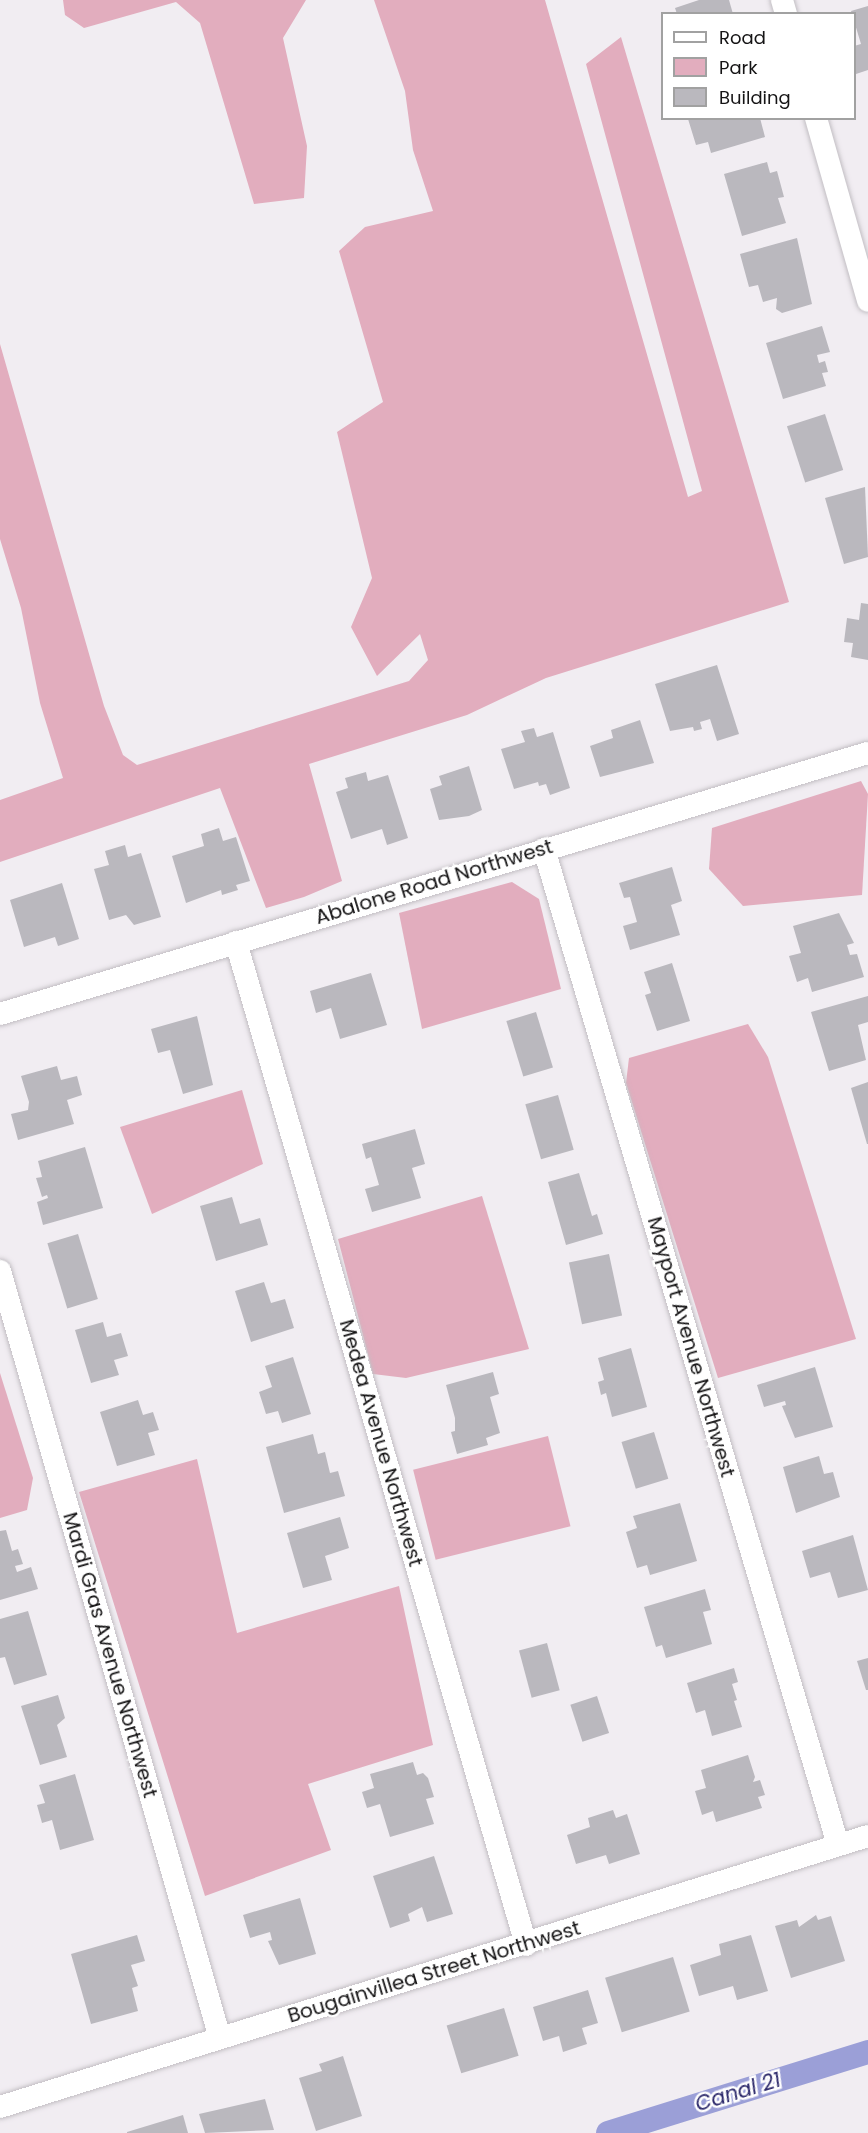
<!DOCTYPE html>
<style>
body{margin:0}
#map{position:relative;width:868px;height:2133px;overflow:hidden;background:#f1edf2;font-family:Poppins,sans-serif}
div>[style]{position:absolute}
.green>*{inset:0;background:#e2adbe;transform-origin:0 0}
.canal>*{height:24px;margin:-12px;padding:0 12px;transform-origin:12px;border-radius:12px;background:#9b9fd7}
.building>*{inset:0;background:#bab8be;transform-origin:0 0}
.roads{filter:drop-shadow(0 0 2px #c2bec3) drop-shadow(0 0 2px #c2bec3)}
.minor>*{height:22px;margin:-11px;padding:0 11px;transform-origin:11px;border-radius:11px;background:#fff}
span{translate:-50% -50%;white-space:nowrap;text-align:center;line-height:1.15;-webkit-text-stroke:5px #fff;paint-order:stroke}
.street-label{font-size:20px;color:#151415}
.water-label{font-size:21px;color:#2c296b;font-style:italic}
.legend{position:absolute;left:661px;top:12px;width:195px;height:108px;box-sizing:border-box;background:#fff;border:2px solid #a1a1a1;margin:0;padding:8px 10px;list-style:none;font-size:18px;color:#151415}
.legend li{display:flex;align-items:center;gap:12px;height:30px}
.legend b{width:30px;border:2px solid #a1a1a1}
</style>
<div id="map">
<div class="green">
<i style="clip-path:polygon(63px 0,306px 0,283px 38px,307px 146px,304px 198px,254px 204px,200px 23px,176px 2px,84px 28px,65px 15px)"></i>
<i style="clip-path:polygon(374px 0,545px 0,688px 497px,702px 491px,586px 64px,621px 37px,789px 602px,546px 678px,467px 715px,309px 764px,342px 881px,304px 897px,266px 908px,220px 788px,0 862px,0 800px,63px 778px,40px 703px,21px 608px,0 539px,0 344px,104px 706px,123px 755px,137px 765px,409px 681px,428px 660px,420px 634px,377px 676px,351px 627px,372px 578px,337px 432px,383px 402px,339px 251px,365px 227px,433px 211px,413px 150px,405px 91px)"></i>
<i style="clip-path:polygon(861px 781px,868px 794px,862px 895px,743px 906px,709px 869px,712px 828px)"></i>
<i style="clip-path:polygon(512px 882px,539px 899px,561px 989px,422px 1029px,399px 913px)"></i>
<i style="clip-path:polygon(748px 1024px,768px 1057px,856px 1339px,718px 1378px,626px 1083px,629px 1058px)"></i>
<i style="clip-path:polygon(242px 1090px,263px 1164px,152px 1214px,120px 1127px)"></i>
<i style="clip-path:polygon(482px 1196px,529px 1349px,406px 1378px,373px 1374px,338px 1239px)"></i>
<i style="clip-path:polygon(0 1373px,33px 1478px,27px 1510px,0 1518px)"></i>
<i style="left:548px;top:1436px;width:93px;height:139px;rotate:76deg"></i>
<i style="clip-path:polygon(197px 1459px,237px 1633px,399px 1586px,433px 1745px,308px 1784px,331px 1850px,205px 1896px,79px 1492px)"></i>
</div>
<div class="canal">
<i style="left:608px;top:2133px;width:272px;rotate:-17.3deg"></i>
</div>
<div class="building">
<i style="clip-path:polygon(699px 0,729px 0,733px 14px,677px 14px,675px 8px)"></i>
<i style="clip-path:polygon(868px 6px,868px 70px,856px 74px,854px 46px,861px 44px,851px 11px)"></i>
<i style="clip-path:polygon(739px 118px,760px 118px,765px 137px,711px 153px,708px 142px,696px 145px,688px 119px)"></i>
<i style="clip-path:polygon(767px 162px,770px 173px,777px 171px,784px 197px,778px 198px,786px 223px,742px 236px,724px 174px)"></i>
<i style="clip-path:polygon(797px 238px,812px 304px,782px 313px,776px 309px,777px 298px,763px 302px,758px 285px,749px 287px,740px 254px)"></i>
<i style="clip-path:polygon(822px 326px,830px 352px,817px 355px,819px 363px,825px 361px,828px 372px,822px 373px,826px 386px,783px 399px,766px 343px)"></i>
<i style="left:825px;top:414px;width:59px;height:40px;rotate:72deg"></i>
<i style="clip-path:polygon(865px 487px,868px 557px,844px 564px,825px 498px)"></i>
<i style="clip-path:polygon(861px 603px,868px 604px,868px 660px,851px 657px,853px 643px,844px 642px,847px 618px,859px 620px)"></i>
<i style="clip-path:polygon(717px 665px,739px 734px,717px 741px,710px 719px,700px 722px,702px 729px,694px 731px,693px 727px,670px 731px,655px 684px)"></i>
<i style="clip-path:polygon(640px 720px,654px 763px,600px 777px,590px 746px,613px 738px,611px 730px)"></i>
<i style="clip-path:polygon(534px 728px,537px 737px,553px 732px,570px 788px,550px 795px,546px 784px,539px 786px,538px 782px,514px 789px,501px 749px,525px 742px,521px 731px)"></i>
<i style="clip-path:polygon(469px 766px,482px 810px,469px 816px,439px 820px,430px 789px,442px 785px,439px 776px)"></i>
<i style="clip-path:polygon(366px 772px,368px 781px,388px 775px,408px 838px,387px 845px,382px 829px,351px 839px,336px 792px,348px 788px,345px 778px)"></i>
<i style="clip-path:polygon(219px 828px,223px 841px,236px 837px,250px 881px,236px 885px,238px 890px,222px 895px,221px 890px,186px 903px,172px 856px,204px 846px,201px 834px)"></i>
<i style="clip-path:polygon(125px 845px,128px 857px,141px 853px,161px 917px,134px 925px,126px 915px,109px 920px,94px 869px,109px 865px,105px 851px)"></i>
<i style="clip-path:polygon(672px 867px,682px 901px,671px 905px,680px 935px,630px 950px,623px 926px,637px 922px,630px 897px,624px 898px,619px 883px)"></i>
<i style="clip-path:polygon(62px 883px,79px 939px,58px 946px,55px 937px,24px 947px,10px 900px)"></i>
<i style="clip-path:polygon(839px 913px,854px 943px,847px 945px,850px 955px,857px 954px,864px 977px,812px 992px,808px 978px,797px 982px,789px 956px,801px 953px,793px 926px)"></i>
<i style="clip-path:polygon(672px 963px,690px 1021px,657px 1031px,645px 995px,651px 993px,644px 972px)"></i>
<i style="clip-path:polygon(371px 973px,387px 1025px,340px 1039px,331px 1008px,316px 1013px,310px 991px)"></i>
<i style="clip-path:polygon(868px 996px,868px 1022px,858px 1025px,866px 1060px,829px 1071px,811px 1012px)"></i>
<i style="left:536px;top:1012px;width:58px;height:31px;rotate:73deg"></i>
<i style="clip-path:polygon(197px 1016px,213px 1085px,183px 1094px,170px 1050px,158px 1053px,151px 1029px)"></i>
<i style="clip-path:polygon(57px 1066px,61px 1080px,77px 1076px,82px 1095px,67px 1100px,74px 1124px,18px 1140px,11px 1114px,28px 1110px,29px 1102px,21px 1076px)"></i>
<i style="clip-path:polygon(868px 1082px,868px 1144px,867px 1144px,851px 1088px)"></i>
<i style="left:558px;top:1095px;width:57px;height:34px;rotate:74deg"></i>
<i style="clip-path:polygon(415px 1129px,425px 1164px,412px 1168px,421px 1198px,372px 1212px,365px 1189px,379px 1185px,371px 1157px,366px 1159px,362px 1144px)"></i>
<i style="clip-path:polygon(85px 1147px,103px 1208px,43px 1225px,37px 1202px,48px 1198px,47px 1195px,42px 1197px,36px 1178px,42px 1177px,38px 1161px)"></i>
<i style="clip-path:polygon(579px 1173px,592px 1216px,597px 1214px,603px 1234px,566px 1245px,548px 1182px)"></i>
<i style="clip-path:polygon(232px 1197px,240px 1224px,260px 1218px,268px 1245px,216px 1261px,200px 1206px)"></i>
<i style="left:78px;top:1234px;width:68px;height:32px;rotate:73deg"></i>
<i style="left:609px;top:1254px;width:63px;height:41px;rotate:78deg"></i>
<i style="clip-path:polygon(264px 1282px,271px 1303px,285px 1299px,294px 1328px,251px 1342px,235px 1291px)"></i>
<i style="clip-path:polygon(103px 1322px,107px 1337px,121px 1333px,128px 1356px,114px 1360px,119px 1375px,91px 1383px,75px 1330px)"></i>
<i style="clip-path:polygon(631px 1348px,647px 1407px,612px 1417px,606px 1393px,601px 1395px,598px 1382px,604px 1380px,598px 1358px)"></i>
<i style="clip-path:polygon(293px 1357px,311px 1414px,282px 1423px,278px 1411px,266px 1414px,259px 1392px,272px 1387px,265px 1366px)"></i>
<i style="clip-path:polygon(815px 1367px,833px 1427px,795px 1438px,782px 1406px,786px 1405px,785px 1401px,764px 1407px,757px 1385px)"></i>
<i style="clip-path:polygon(493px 1372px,499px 1394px,490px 1397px,500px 1433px,486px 1438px,488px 1445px,457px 1454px,451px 1432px,455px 1431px,455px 1418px,446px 1385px)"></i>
<i style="clip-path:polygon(138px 1400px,143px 1415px,153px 1412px,159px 1430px,148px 1433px,155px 1455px,117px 1466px,100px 1412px)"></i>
<i style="left:654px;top:1432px;width:49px;height:34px;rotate:73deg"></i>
<i style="clip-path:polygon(313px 1434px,318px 1454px,325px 1452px,330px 1473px,338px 1471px,345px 1496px,284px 1513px,266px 1447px)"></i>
<i style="clip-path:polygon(819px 1456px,824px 1474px,833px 1472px,840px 1497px,796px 1513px,783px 1467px)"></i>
<i style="clip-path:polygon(680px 1503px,697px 1561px,650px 1575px,647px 1565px,637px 1568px,626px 1532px,637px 1528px,633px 1516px)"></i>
<i style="clip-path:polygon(340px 1517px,349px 1548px,325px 1556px,332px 1580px,303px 1588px,287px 1533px)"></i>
<i style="clip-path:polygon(6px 1530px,12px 1551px,18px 1549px,23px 1564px,15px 1566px,17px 1572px,31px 1567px,38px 1589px,0 1600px,0 1531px)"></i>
<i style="clip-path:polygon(853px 1535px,868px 1590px,838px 1598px,830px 1572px,810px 1578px,802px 1551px)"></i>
<i style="clip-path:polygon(705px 1589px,711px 1610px,703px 1612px,712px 1644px,666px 1658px,662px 1645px,656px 1647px,644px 1607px)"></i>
<i style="clip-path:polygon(28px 1611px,47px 1675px,14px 1685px,5px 1657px,0 1658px,0 1619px)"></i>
<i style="left:547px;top:1643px;width:49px;height:29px;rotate:75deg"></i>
<i style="clip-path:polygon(868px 1658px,868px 1690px,866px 1690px,857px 1661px)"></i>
<i style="clip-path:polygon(734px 1668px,738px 1682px,732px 1684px,737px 1700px,734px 1701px,742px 1727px,712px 1736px,705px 1710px,696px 1713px,687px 1683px)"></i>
<i style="clip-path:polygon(58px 1695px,65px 1718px,57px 1725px,67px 1757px,40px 1765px,21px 1706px)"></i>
<i style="left:597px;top:1696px;width:39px;height:28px;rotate:72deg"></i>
<i style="clip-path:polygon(748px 1755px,755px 1777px,753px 1782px,760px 1780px,765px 1795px,758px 1797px,762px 1808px,716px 1822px,713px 1811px,702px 1815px,695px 1791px,706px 1788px,701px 1770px)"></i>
<i style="clip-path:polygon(413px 1762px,417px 1775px,423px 1773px,428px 1778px,434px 1797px,426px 1799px,434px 1824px,390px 1837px,380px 1804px,367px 1808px,362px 1792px,374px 1788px,370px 1774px)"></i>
<i style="clip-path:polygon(75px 1774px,94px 1840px,60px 1850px,52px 1820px,42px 1823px,37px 1805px,45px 1803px,39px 1785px)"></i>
<i style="clip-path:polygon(613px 1810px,616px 1818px,627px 1814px,640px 1854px,609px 1864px,606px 1855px,576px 1864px,567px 1835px,590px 1827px,588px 1818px)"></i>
<i style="clip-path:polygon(434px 1856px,453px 1914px,427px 1922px,422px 1907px,408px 1914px,410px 1921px,390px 1928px,373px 1876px)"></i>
<i style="clip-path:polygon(300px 1898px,316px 1954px,279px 1965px,268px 1941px,272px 1940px,270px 1932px,250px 1938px,243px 1915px)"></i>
<i style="clip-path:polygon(816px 1915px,818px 1920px,831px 1916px,845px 1961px,791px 1978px,775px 1926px,797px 1920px,799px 1927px)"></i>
<i style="clip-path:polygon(137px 1935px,145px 1961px,131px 1965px,138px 1986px,132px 1988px,138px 2011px,91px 2024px,71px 1954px)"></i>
<i style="clip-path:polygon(751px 1935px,768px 1991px,737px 2000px,733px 1986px,699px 1996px,690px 1965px,721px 1955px,719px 1944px)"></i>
<i style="left:673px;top:1957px;width:57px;height:71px;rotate:73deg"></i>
<i style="clip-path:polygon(588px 1990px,598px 2023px,582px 2028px,587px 2044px,563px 2052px,559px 2036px,543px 2041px,533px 2007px)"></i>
<i style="left:504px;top:2008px;width:50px;height:60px;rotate:73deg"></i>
<i style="clip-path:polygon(343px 2056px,362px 2116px,316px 2131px,299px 2078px,322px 2071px,319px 2064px)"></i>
<i style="clip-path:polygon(265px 2099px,274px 2130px,205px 2133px,199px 2114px)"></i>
<i style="clip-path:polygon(183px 2115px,188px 2133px,127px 2133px,127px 2132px)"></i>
</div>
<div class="roads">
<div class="minor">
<i style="left:782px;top:0;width:15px;rotate:74deg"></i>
<i style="left:816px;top:118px;width:190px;rotate:74.1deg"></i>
<i style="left:544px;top:849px;width:1038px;rotate:73.55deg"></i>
<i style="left:236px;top:942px;width:1044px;rotate:73.87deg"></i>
<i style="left:0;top:1014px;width:906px;rotate:-16.74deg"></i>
<i style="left:0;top:1271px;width:798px;rotate:74deg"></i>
<i style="left:0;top:2107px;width:909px;rotate:-17.34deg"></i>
</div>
</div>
<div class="street-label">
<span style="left:434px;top:882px;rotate:-17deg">Abalone Road Northwest</span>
<span style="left:691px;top:1347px;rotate:74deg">Mayport Avenue Northwest</span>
<span style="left:381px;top:1443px;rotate:74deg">Medea Avenue Northwest</span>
<span style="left:110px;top:1655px;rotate:74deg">Mardi Gras Avenue Northwest</span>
<span style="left:434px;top:1972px;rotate:-17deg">Bougainvillea Street Northwest</span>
</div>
<div class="water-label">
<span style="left:738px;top:2092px;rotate:-17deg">Canal 21</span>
</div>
<ul class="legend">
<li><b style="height:8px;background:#fff"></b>Road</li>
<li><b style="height:16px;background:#e2adbe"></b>Park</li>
<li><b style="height:16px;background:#bab8be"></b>Building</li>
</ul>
</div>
